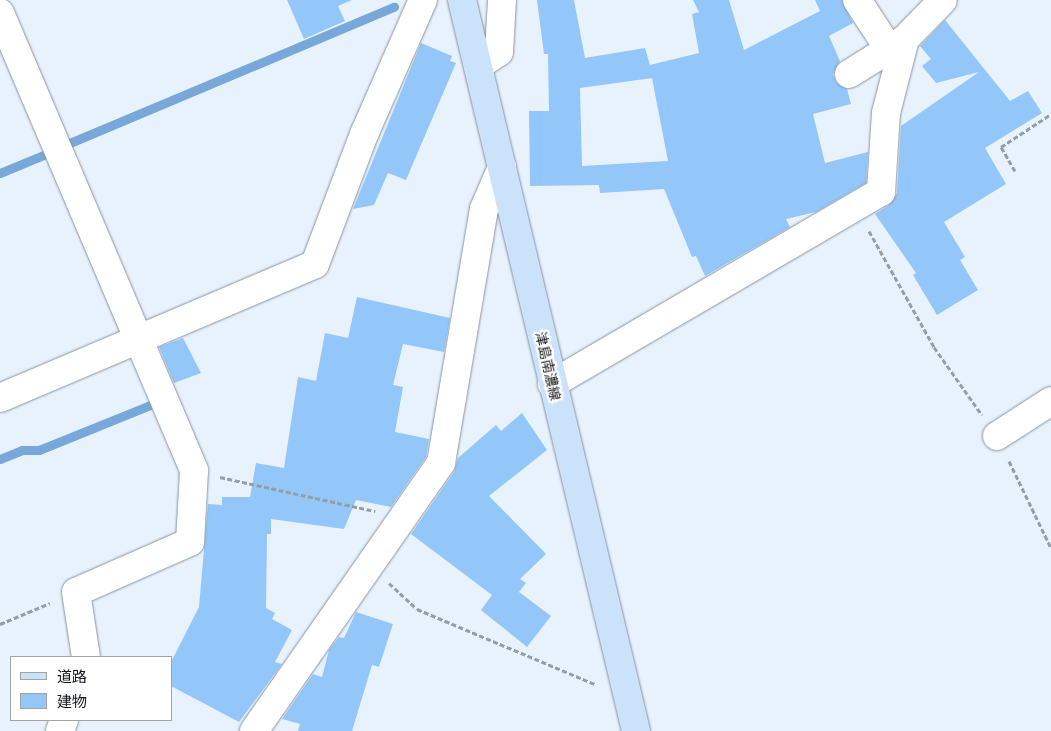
<!DOCTYPE html>
<meta charset="utf-8">
<style>
body{margin:0}
#map{position:relative;width:1051px;height:731px;overflow:hidden;background:#e7f2fd;font-family:"PT Sans","Noto Sans JP",sans-serif}
div>[style]{position:absolute}
.stream>*{height:9px;margin:-4.5px;padding:0 4.5px;transform-origin:4.5px;border-radius:4.5px;background:#77a8d9}
.building>*{inset:0;background:#93c6f9}
.path>*{height:3px;margin-top:-1.5px;transform-origin:0;background:repeating-linear-gradient(90deg,#959da5 0 5px,transparent 0 7.5px)}
.roads{filter:drop-shadow(0 0 1px #8894a0) drop-shadow(0 0 1px #8894a0)}
.minor>*{height:28px;margin:-14px;padding:0 14px;transform-origin:14px;border-radius:14px;background:#fff}
.major>*{height:28px;margin:-14px;padding:0 14px;transform-origin:14px;border-radius:14px;background:#cae2fa}
span{translate:-50% -50%;white-space:nowrap;text-align:center;line-height:1.15;-webkit-text-stroke:4.5px #fff;paint-order:stroke}
.street-label{font-size:14px;color:#14181d}
.legend{position:absolute;left:10px;top:656px;width:162px;height:65px;box-sizing:border-box;background:#fff;border:1px solid #a1a3a5;margin:0;padding:6px 9px;list-style:none;font-size:15px;color:#14181d}
.legend li{display:flex;align-items:center;gap:10px;height:25px}
.legend b{width:25px;border:1px solid #a1a3a5}
</style>
<div id="map">
<div class="stream">
<i style="left:65px;top:145px;width:357px;rotate:-22.8deg"></i>
<i style="left:0;top:173px;width:50px;rotate:-22.4deg"></i>
<i style="left:0;top:459px;width:24px;rotate:-22deg"></i>
<i style="left:22px;top:450px;width:17px"></i>
<i style="left:39px;top:450px;width:123px;rotate:-22deg"></i>
</div>
<div class="building">
<i style="clip-path:polygon(287px 0,352px 0,338px 6px,345px 21px,304px 39px)"></i>
<i style="clip-path:polygon(evenodd,537px 0,574px 0,585px 58px,645px 48px,650px 65px,699px 53px,692px 14px,699px 12px,693px 0,729px 0,744px 50px,820px 11px,815px 0,842px 0,853px 23px,829px 36px,840px 61px,833px 74px,836px 82px,847px 89px,851px 104px,813px 114px,825px 163px,868px 152px,866px 183px,816px 212px,786px 219px,790px 227px,705px 276px,696px 256px,692px 257px,664px 189px,600px 193px,599px 185px,530px 186px,529px 111px,549px 111px,548px 54px,544px 54px,537px 0,652px 78px,668px 161px,582px 166px,580px 88px,652px 78px)"></i>
<i style="clip-path:polygon(945px 20px,1010px 101px,1028px 91px,1042px 113px,985px 148px,1006px 184px,944px 222px,965px 257px,960px 260px,978px 290px,937px 315px,913px 275px,916px 273px,875px 214px,889px 205px,897px 193px,901px 126px,979px 72px,936px 83px,922px 66px,931px 59px,920px 46px)"></i>
<i style="clip-path:polygon(421px 43px,452px 56px,450px 61px,456px 63px,406px 180px,388px 173px,374px 205px,353px 209px)"></i>
<i style="clip-path:polygon(357px 297px,450px 318px,444px 352px,403px 344px,393px 385px,403px 387px,395px 432px,429px 439px,426px 457px,391px 507px,356px 500px,344px 529px,271px 519px,271px 534px,267px 534px,266px 608px,275px 613px,272px 619px,292px 630px,275px 662px,282px 664px,239px 722px,171px 686px,171px 662px,199px 607px,208px 504px,222px 505px,222px 497px,250px 497px,256px 463px,284px 468px,298px 377px,316px 381px,325px 333px,348px 338px)"></i>
<i style="clip-path:polygon(183px 338px,201px 373px,174px 383px,159px 347px)"></i>
<i style="clip-path:polygon(522px 413px,547px 450px,489px 496px,546px 554px,520px 579px,526px 583px,519px 592px,551px 616px,527px 647px,481px 610px,492px 595px,411px 534px,454px 472px,458px 458px,496px 425px,501px 431px)"></i>
<i style="clip-path:polygon(356px 612px,393px 624px,379px 667px,372px 665px,352px 731px,298px 731px,300px 724px,282px 719px,313px 674px,322px 677px,329px 650px,339px 637px,344px 638px)"></i>
</div>
<div class="path">
<i style="left:1015px;top:171px;width:28px;rotate:-120deg"></i>
<i style="left:1001px;top:147px;width:60px;rotate:-33.4deg"></i>
<i style="left:869px;top:231px;width:133px;rotate:60.7deg"></i>
<i style="left:934px;top:347px;width:83px;rotate:54.8deg"></i>
<i style="left:1009px;top:461px;width:97px;rotate:64.2deg"></i>
<i style="left:220px;top:477px;width:159px;rotate:12.4deg"></i>
<i style="left:389px;top:583px;width:38px;rotate:43deg"></i>
<i style="left:417px;top:609px;width:195px;rotate:22.9deg"></i>
<i style="left:0;top:624px;width:54px;rotate:-22.8deg"></i>
</div>
<div class="roads">
<div class="minor">
<i style="left:857px;top:0;width:59px;rotate:56.9deg"></i>
<i style="left:0;top:13px;width:497px;rotate:67deg"></i>
<i style="left:194px;top:471px;width:71px;rotate:93.2deg"></i>
<i style="left:190px;top:542px;width:124px;rotate:156.3deg"></i>
<i style="left:76px;top:592px;width:66px;rotate:81.3deg"></i>
<i style="left:478px;top:66px;width:25px;rotate:-34deg"></i>
<i style="left:499px;top:52px;width:52px;rotate:-86.7deg"></i>
<i style="left:849px;top:74px;width:66px;rotate:-32deg"></i>
<i style="left:552px;top:384px;width:381px;rotate:-30.3deg"></i>
<i style="left:881px;top:192px;width:79px;rotate:-86.4deg"></i>
<i style="left:886px;top:113px;width:76px;rotate:-75.6deg"></i>
<i style="left:905px;top:39px;width:54px;rotate:-45.7deg"></i>
<i style="left:0;top:398px;width:342px;rotate:-23deg"></i>
<i style="left:315px;top:264px;width:141px;rotate:-69.3deg"></i>
<i style="left:365px;top:132px;width:144px;rotate:-66.3deg"></i>
<i style="left:997px;top:436px;width:64px;rotate:-32.9deg"></i>
<i style="left:60px;top:731px;width:12px;rotate:-70deg"></i>
<i style="left:254px;top:731px;width:327px;rotate:-55.1deg"></i>
<i style="left:441px;top:463px;width:258px;rotate:-80.4deg"></i>
<i style="left:484px;top:209px;width:46px;rotate:-66.8deg"></i>
</div>
<div class="major">
<i style="left:462px;top:0;width:751px;rotate:76.61deg"></i>
</div>
</div>
<div class="street-label">
<span style="left:548px;top:366px;rotate:77deg">津島南濃線</span>
</div>
<ul class="legend">
<li><b style="height:6px;background:#cae2fa"></b>道路</li>
<li><b style="height:14px;background:#93c6f9"></b>建物</li>
</ul>
</div>
